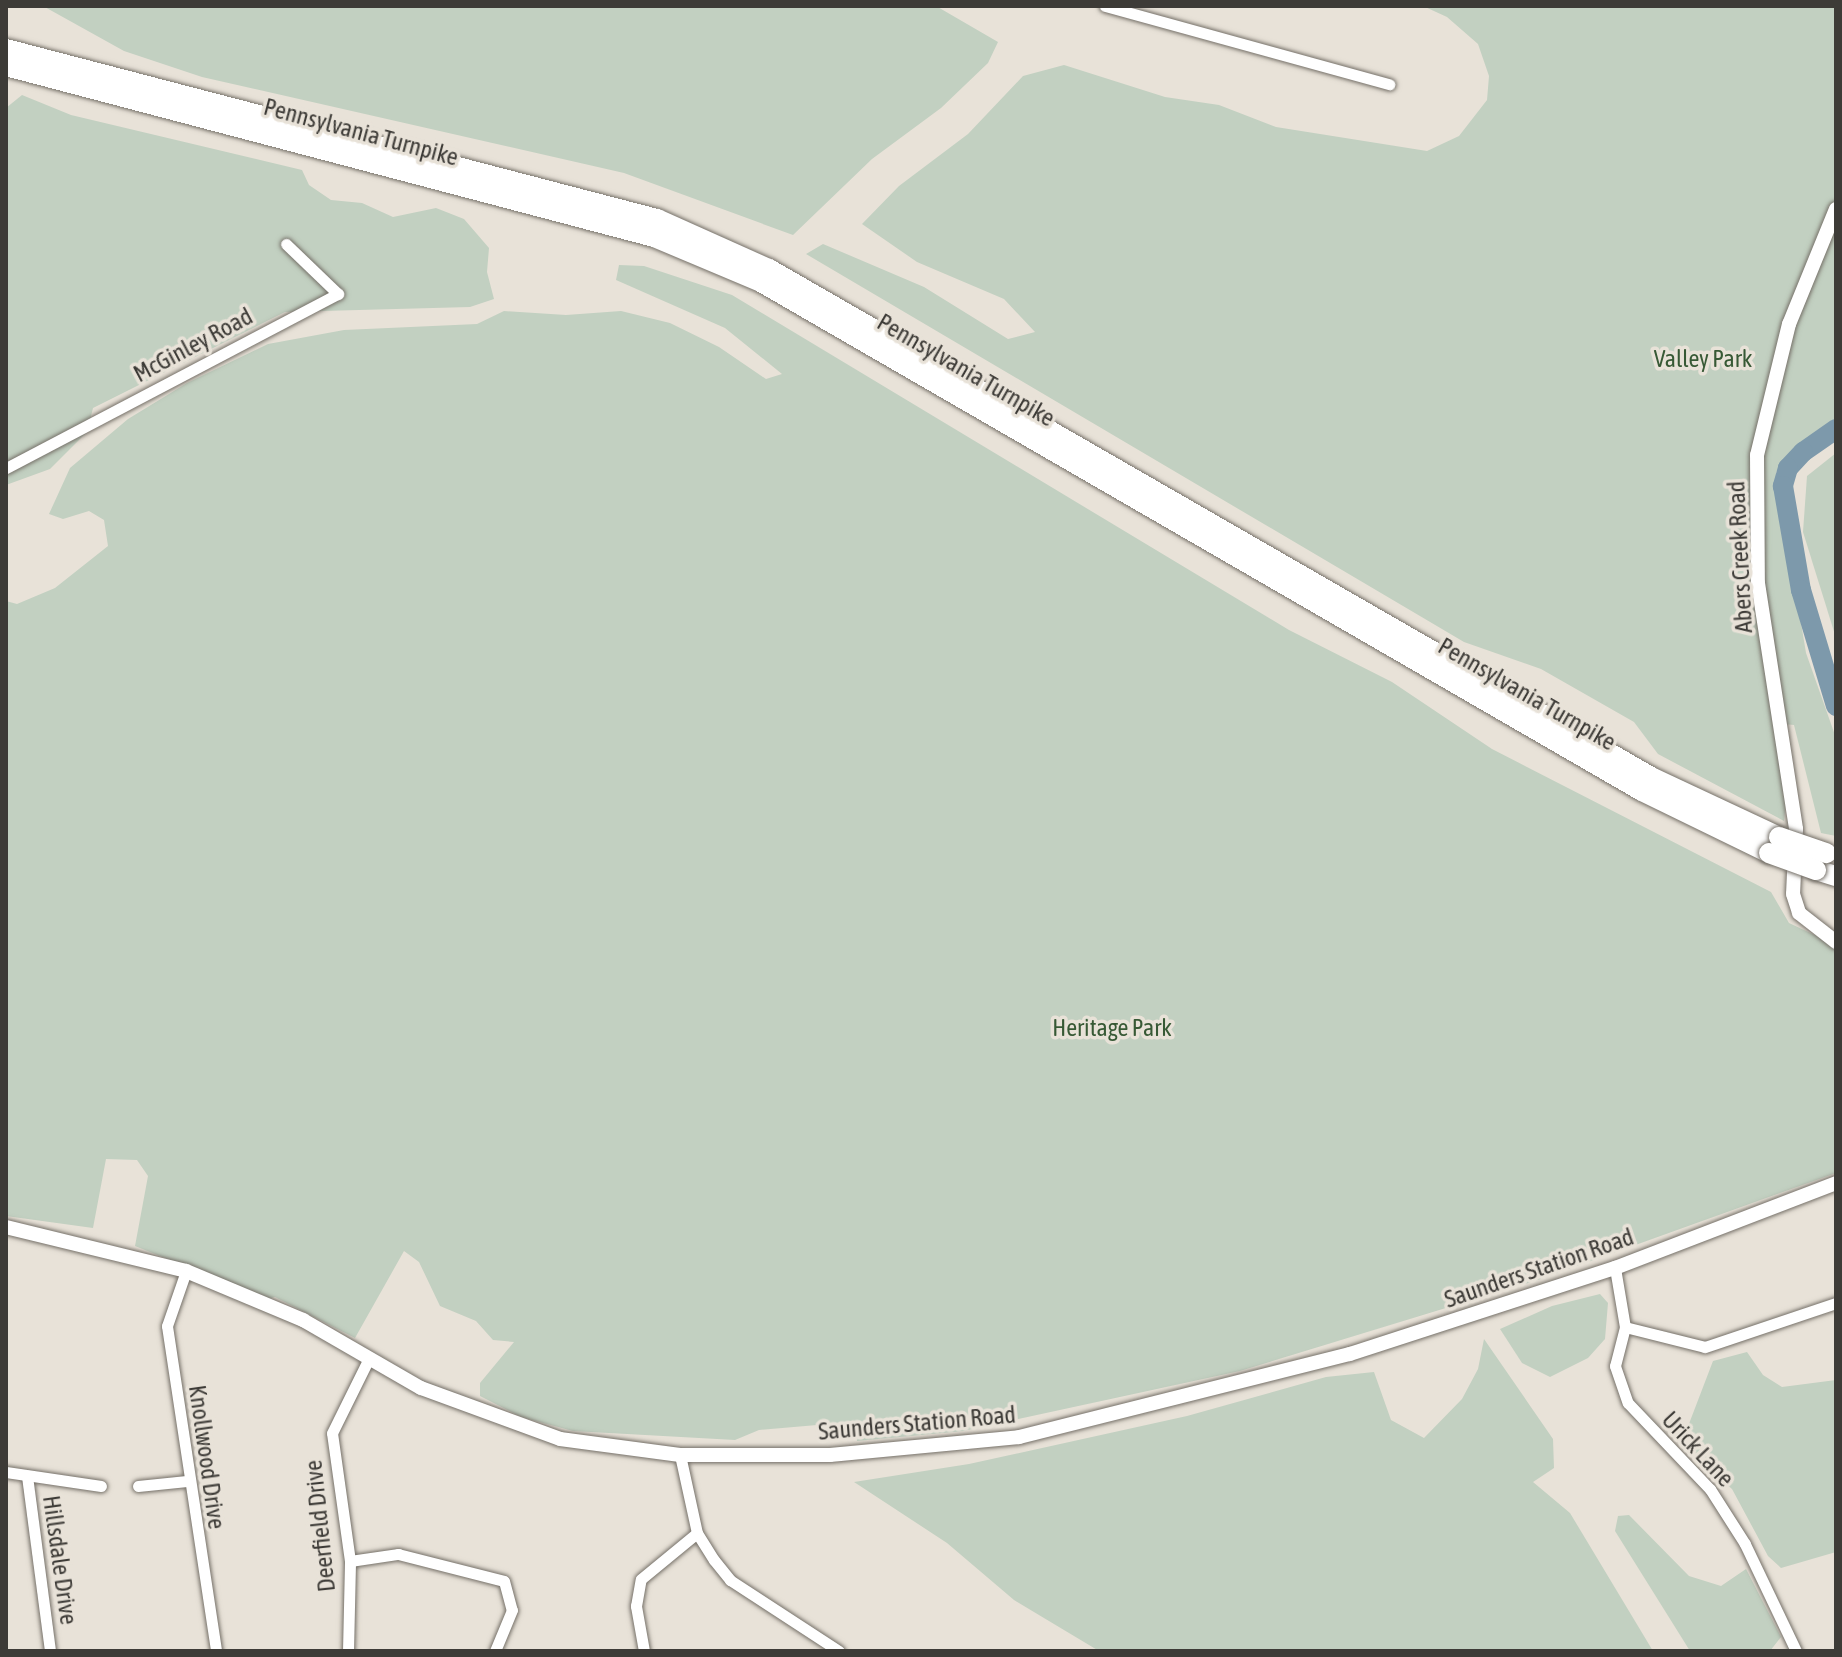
<!DOCTYPE html>
<style>
body{margin:0}
#map{position:relative;width:1842px;height:1657px;overflow:hidden;background:#e8e2d8;font-family:"Asap Condensed",sans-serif}
div>[style]{position:absolute}
.green>*{inset:0;background:#c2d0c1}
.river>*{height:20px;margin:-10px;padding:0 10px;transform-origin:10px;border-radius:10px;background:#7d99ab}
.roads{filter:drop-shadow(0 0 2px #757068) drop-shadow(0 0 2px #757068)}
.minor>*{height:11px;margin:-5.5px;padding:0 5.5px;transform-origin:5.5px;border-radius:5.5px;background:#fff}
.tertiary>*{height:14px;margin:-7px;padding:0 7px;transform-origin:7px;border-radius:7px;background:#fff}
.motorway>*{height:20px;margin:-10px;padding:0 10px;transform-origin:10px;border-radius:10px;background:#fff}
.bridges{filter:drop-shadow(0 0 2px #757068) drop-shadow(0 0 2px #757068)}
.motorway-bridge>*{height:20px;margin:-10px;padding:0 10px;transform-origin:10px;border-radius:10px;background:#fff}
span{translate:-50% -50%;white-space:nowrap;text-align:center;line-height:1.15;-webkit-text-stroke:7px #e8e2d8;paint-order:stroke}
.street-label{font-size:24px;color:#3d3b37}
.park-label{font-size:24px;color:#375935}
.frame{position:absolute;inset:0;border:8px solid #3d3b37;pointer-events:none}
</style>
<div id="map">
<div class="green">
<i style="clip-path:polygon(43px 6px,936px 6px,998px 42px,988px 63px,941px 108px,872px 159px,793px 235px,624px 173px,202px 77px,124px 51px)"></i>
<i style="clip-path:polygon(1423px 6px,1836px 6px,1836px 422px,1776px 472px,1806px 653px,1836px 738px,1836px 836px,1821px 833px,1794px 725px,1774px 723px,1787px 795px,1784px 821px,1658px 754px,1634px 722px,1541px 669px,1464px 642px,806px 254px,823px 244px,924px 287px,1008px 339px,1035px 332px,1004px 299px,917px 262px,862px 224px,899px 186px,968px 134px,1023px 76px,1064px 65px,1165px 97px,1219px 105px,1276px 127px,1427px 151px,1459px 136px,1487px 100px,1489px 76px,1478px 44px,1447px 17px)"></i>
<i style="clip-path:polygon(22px 95px,71px 115px,302px 170px,309px 185px,331px 200px,362px 203px,393px 217px,436px 208px,464px 219px,489px 248px,487px 272px,494px 299px,470px 307px,285px 312px,93px 408px,87px 432px,50px 469px,6px 485px,6px 108px)"></i>
<i style="clip-path:polygon(619px 265px,644px 266px,732px 295px,1289px 630px,1392px 682px,1492px 749px,1771px 892px,1789px 923px,1836px 945px,1836px 1173px,1541px 1279px,1240px 1371px,963px 1431px,857px 1441px,856px 1423px,826px 1430px,817px 1425px,759px 1430px,735px 1440px,573px 1431px,521px 1417px,480px 1396px,480px 1383px,514px 1342px,493px 1340px,476px 1321px,440px 1306px,419px 1262px,404px 1251px,355px 1338px,275px 1297px,268px 1299px,135px 1246px,148px 1176px,137px 1160px,106px 1159px,93px 1228px,6px 1216px,6px 601px,17px 604px,55px 588px,108px 546px,104px 520px,89px 511px,63px 519px,49px 514px,70px 468px,128px 419px,187px 383px,268px 344px,344px 330px,477px 324px,504px 311px,566px 315px,621px 311px,670px 323px,719px 347px,766px 379px,782px 374px,725px 328px,616px 280px)"></i>
<i style="clip-path:polygon(1836px 453px,1836px 638px,1803px 532px,1807px 476px)"></i>
<i style="clip-path:polygon(1600px 1294px,1608px 1303px,1605px 1339px,1588px 1358px,1550px 1377px,1522px 1363px,1500px 1329px,1552px 1306px)"></i>
<i style="clip-path:polygon(1484px 1339px,1553px 1439px,1554px 1468px,1533px 1482px,1570px 1513px,1653px 1651px,1099px 1651px,1014px 1600px,947px 1543px,854px 1482px,969px 1464px,1187px 1416px,1326px 1377px,1374px 1372px,1391px 1420px,1424px 1438px,1462px 1399px,1478px 1369px)"></i>
<i style="clip-path:polygon(1747px 1352px,1763px 1375px,1782px 1387px,1836px 1380px,1836px 1552px,1781px 1568px,1768px 1556px,1732px 1489px,1693px 1456px,1687px 1429px,1713px 1361px)"></i>
<i style="clip-path:polygon(1629px 1515px,1689px 1576px,1721px 1586px,1746px 1569px,1781px 1637px,1770px 1651px,1690px 1651px,1615px 1531px,1618px 1516px)"></i>
</div>
<div class="river">
<i style="left:1836px;top:429px;width:40px;rotate:145.1deg"></i>
<i style="left:1803px;top:452px;width:22px;rotate:133deg"></i>
<i style="left:1788px;top:468px;width:19px;rotate:106deg"></i>
<i style="left:1783px;top:486px;width:106px;rotate:80.2deg"></i>
<i style="left:1801px;top:590px;width:121px;rotate:73.2deg"></i>
</div>
<div class="roads">
<div class="minor">
<i style="left:1105px;top:6px;width:295px;rotate:15.4deg"></i>
<i style="left:6px;top:468px;width:375px;rotate:-27.7deg"></i>
<i style="left:338px;top:294px;width:72px;rotate:-136.1deg"></i>
<i style="left:1615px;top:1268px;width:60px;rotate:80.4deg"></i>
<i style="left:1625px;top:1327px;width:40px;rotate:104.4deg"></i>
<i style="left:1615px;top:1366px;width:39px;rotate:71deg"></i>
<i style="left:1628px;top:1403px;width:119px;rotate:46.4deg"></i>
<i style="left:1710px;top:1489px;width:65px;rotate:57.5deg"></i>
<i style="left:1745px;top:1544px;width:119px;rotate:64.5deg"></i>
<i style="left:186px;top:1271px;width:58px;rotate:109.1deg"></i>
<i style="left:167px;top:1326px;width:329px;rotate:81.4deg"></i>
<i style="left:1625px;top:1327px;width:82px;rotate:14deg"></i>
<i style="left:1705px;top:1347px;width:138px;rotate:-18.6deg"></i>
<i style="left:680px;top:1455px;width:80px;rotate:77.7deg"></i>
<i style="left:697px;top:1533px;width:32px;rotate:58deg"></i>
<i style="left:714px;top:1560px;width:26px;rotate:51deg"></i>
<i style="left:730px;top:1580px;width:130px;rotate:33.1deg"></i>
<i style="left:6px;top:1472px;width:96px;rotate:8.4deg"></i>
<i style="left:27px;top:1476px;width:177px;rotate:82.5deg"></i>
<i style="left:138px;top:1486px;width:49px;rotate:-5.8deg"></i>
<i style="left:350px;top:1561px;width:49px;rotate:-8.3deg"></i>
<i style="left:398px;top:1554px;width:109px;rotate:14.3deg"></i>
<i style="left:504px;top:1581px;width:30px;rotate:75deg"></i>
<i style="left:512px;top:1610px;width:44px;rotate:112.5deg"></i>
<i style="left:348px;top:1651px;width:90px;rotate:-88.7deg"></i>
<i style="left:350px;top:1561px;width:129px;rotate:-98deg"></i>
<i style="left:332px;top:1433px;width:84px;rotate:-63.7deg"></i>
<i style="left:644px;top:1651px;width:46px;rotate:-100.1deg"></i>
<i style="left:636px;top:1606px;width:27px;rotate:-80deg"></i>
<i style="left:641px;top:1579px;width:72px;rotate:-39.4deg"></i>
</div>
<div class="tertiary">
<i style="left:1836px;top:209px;width:124px;rotate:112.2deg"></i>
<i style="left:1789px;top:324px;width:135px;rotate:103.7deg"></i>
<i style="left:1757px;top:455px;width:128px;rotate:89.6deg"></i>
<i style="left:1758px;top:583px;width:249px;rotate:81.2deg"></i>
<i style="left:1796px;top:829px;width:65px;rotate:92.6deg"></i>
<i style="left:1793px;top:894px;width:20px;rotate:72deg"></i>
<i style="left:1799px;top:913px;width:47px;rotate:38.1deg"></i>
<i style="left:6px;top:1227px;width:185px;rotate:13.7deg"></i>
<i style="left:186px;top:1271px;width:127px;rotate:22.7deg"></i>
<i style="left:303px;top:1320px;width:136px;rotate:30deg"></i>
<i style="left:421px;top:1388px;width:148px;rotate:20.1deg"></i>
<i style="left:560px;top:1439px;width:121px;rotate:7.6deg"></i>
<i style="left:680px;top:1455px;width:150px"></i>
<i style="left:830px;top:1455px;width:190px;rotate:-5.4deg"></i>
<i style="left:1019px;top:1437px;width:341px;rotate:-14.1deg"></i>
<i style="left:1350px;top:1354px;width:279px;rotate:-18deg"></i>
<i style="left:1615px;top:1268px;width:237px;rotate:-21deg"></i>
</div>
<div class="motorway">
<i style="left:6px;top:49px;width:673px;rotate:14.64deg"></i>
<i style="left:657px;top:219px;width:123px;rotate:24.1deg"></i>
<i style="left:769px;top:269px;width:1018px;rotate:29.94deg"></i>
<i style="left:1651px;top:777px;width:141px;rotate:25.1deg"></i>
<i style="left:6px;top:66px;width:670px;rotate:14.78deg"></i>
<i style="left:654px;top:237px;width:116px;rotate:22.8deg"></i>
<i style="left:761px;top:282px;width:1017px;rotate:30.02deg"></i>
<i style="left:1642px;top:791px;width:141px;rotate:26deg"></i>
<i style="left:1816px;top:870px;width:21px;rotate:17deg"></i>
</div>
</div>
<div class="bridges">
<div class="motorway-bridge">
<i style="left:1779px;top:837px;width:50px;rotate:18.8deg"></i>
<i style="left:1769px;top:853px;width:50px;rotate:19.9deg"></i>
</div>
</div>
<div class="street-label">
<span style="left:361px;top:132px;rotate:15deg">Pennsylvania Turnpike</span>
<span style="left:193px;top:345px;rotate:-28deg">McGinley Road</span>
<span style="left:966px;top:370px;rotate:30deg">Pennsylvania Turnpike</span>
<span style="left:1740px;top:557px;rotate:-93deg">Abers Creek Road</span>
<span style="left:1527px;top:694px;rotate:30deg">Pennsylvania Turnpike</span>
<span style="left:1539px;top:1268px;rotate:-19deg">Saunders Station Road</span>
<span style="left:917px;top:1423px;rotate:-5deg">Saunders Station Road</span>
<span style="left:1698px;top:1449px;rotate:47deg">Urick Lane</span>
<span style="left:207px;top:1457px;rotate:82deg">Knollwood Drive</span>
<span style="left:320px;top:1526px;rotate:-96deg">Deerfield Drive</span>
<span style="left:60px;top:1560px;rotate:82deg">Hillsdale Drive</span>
</div>
<div class="park-label">
<span style="left:1703px;top:359px">Valley Park</span>
<span style="left:1112px;top:1028px">Heritage Park</span>
</div>
<div class="frame"></div>
</div>
